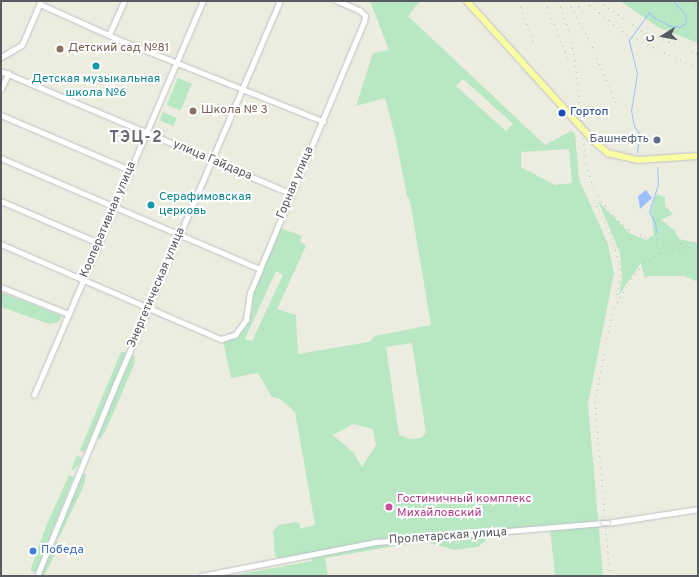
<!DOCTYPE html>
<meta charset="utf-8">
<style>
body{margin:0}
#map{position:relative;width:699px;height:577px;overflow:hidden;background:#ededdf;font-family:Overpass,sans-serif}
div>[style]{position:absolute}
.green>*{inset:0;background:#b8e8c3;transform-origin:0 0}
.water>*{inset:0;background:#9dbfff}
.stream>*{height:1px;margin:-0.5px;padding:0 0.5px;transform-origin:0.5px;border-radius:0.5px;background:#9dbfff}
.roads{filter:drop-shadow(0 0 1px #bec0c8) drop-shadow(0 0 1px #bec0c8)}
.minor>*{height:4.5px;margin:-2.25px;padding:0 2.25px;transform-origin:2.25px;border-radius:2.25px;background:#fff}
.major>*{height:5.5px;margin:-2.75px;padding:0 2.75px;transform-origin:2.75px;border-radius:2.75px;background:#faffa2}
.rail>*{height:1px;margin-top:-0.5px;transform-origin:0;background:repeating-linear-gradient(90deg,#b8b8b9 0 1px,transparent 0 6px)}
.bridges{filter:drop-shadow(0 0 1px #bec0c8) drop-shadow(0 0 1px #bec0c8)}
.minor-bridge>*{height:4.5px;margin:-2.25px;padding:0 2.25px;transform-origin:2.25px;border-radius:2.25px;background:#fff}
.dots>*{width:11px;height:11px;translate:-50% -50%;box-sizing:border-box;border:2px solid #fff;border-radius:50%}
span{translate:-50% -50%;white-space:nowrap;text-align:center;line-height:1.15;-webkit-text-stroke:4px #fff;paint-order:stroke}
.education-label{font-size:12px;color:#785e54}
.left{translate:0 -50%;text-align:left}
.culture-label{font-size:12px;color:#0d838f}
.transit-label{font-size:12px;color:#164399}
.service-label{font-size:12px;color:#4e5e75}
.right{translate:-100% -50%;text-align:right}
.street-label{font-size:12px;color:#585a62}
.hotel-label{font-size:12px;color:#b23c85}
.shop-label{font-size:12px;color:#366cbe}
.district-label{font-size:16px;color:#696c74;font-weight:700;letter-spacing:1px}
.frame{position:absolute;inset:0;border:2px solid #585a62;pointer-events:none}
.north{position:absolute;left:643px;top:16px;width:40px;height:40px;-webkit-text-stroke:3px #fff;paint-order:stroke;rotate:259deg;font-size:11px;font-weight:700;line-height:16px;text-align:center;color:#585a62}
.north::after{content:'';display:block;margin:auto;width:14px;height:18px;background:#585a62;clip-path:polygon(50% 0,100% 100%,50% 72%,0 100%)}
</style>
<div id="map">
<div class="green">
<i style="clip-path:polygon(evenodd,370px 1px,420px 1px,408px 16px,545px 145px,571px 131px,575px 134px,579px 179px,608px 244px,614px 273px,588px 404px,603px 576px,555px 576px,550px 528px,493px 534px,478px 547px,454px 550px,424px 541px,325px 558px,328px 576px,231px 576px,312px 561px,311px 553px,279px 558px,275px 556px,273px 531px,279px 525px,296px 522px,300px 524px,300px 529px,315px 525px,295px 412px,280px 399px,272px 397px,258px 373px,231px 378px,223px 341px,233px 339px,246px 327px,252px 311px,254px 290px,280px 228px,302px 236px,300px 241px,306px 246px,277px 309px,296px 315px,298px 354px,369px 342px,375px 336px,431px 325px,410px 201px,407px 196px,396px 140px,385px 98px,356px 106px,373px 53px,389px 50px,370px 1px,463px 79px,513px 124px,506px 131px,456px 86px,463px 79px,370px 1px,569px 149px,572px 183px,555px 185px,521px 167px,521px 152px,569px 149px,370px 1px,276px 271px,283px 275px,252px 341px,245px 339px,276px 271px,370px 1px,412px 343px,426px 433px,421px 438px,410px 439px,399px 435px,386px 347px,412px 343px,370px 1px,353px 424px,373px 429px,376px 445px,362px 467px,353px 452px,333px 435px,353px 424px)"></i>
<i style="clip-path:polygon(620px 1px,698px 1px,698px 43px,658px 27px)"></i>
<i style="left:178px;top:78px;width:15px;height:29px;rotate:23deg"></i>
<i style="left:163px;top:112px;width:15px;height:9px;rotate:23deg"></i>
<i style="clip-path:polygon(656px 194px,665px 197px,665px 206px,673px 214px,661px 220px,674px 230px,679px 239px,698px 243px,698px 282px,684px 276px,648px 276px,645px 279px,641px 263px,619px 295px,622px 277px,620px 253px,598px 201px,629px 233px,646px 240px,654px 235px,651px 212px)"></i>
<i style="clip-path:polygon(1px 292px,62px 316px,59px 322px,49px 324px,1px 307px)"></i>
<i style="clip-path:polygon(121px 352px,125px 352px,125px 355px,85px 451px,82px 452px,80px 450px)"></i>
<i style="clip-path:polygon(132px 355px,135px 356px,134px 365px,105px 432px,99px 440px,98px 437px)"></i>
<i style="clip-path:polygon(77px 455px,81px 457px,81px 461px,74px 470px,71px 470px)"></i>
<i style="clip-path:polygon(82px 474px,86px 474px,84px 485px,59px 538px,57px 537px)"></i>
<i style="clip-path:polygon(69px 475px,74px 477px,71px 484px,36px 572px,31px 572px,31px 568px,47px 524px)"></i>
<i style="clip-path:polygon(57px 541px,57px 551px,44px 576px,41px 574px,54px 542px)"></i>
</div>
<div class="water">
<i style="clip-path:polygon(646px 190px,652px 198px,640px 209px,638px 196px)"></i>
</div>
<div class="stream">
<i style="left:637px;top:152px;width:18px;rotate:-81deg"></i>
<i style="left:640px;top:134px;width:10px;rotate:-127deg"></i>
<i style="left:634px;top:126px;width:15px;rotate:-101deg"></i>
<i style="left:631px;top:111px;width:38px;rotate:-81deg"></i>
<i style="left:637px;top:73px;width:34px;rotate:-104deg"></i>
<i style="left:629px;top:40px;width:34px;rotate:-54deg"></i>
<i style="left:649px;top:12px;width:6px;rotate:51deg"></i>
<i style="left:653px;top:17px;width:20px;rotate:27deg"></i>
<i style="left:671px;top:26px;width:8px;rotate:7deg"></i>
<i style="left:679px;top:27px;width:8px;rotate:-30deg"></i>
<i style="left:686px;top:23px;width:9px;rotate:-96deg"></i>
<i style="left:685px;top:14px;width:18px;rotate:-133deg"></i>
<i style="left:656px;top:232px;width:10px;rotate:-96deg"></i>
<i style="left:655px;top:222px;width:12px;rotate:-121deg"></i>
<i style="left:649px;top:212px;width:29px;rotate:-72deg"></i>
<i style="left:658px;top:184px;width:17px;rotate:-93deg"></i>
</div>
<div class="roads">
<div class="minor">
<i style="left:40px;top:4px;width:88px;rotate:24.2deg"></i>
<i style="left:120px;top:40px;width:219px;rotate:21.8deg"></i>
<i style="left:109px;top:35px;width:37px;rotate:-66deg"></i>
<i style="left:1px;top:57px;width:24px;rotate:-30deg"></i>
<i style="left:22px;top:45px;width:46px;rotate:-66.8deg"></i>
<i style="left:1px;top:71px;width:316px;rotate:22.9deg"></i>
<i style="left:1px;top:89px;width:17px;rotate:-65deg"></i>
<i style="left:1px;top:115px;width:140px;rotate:23.1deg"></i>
<i style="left:1px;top:158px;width:282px;rotate:23.2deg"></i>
<i style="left:1px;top:201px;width:107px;rotate:23.2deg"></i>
<i style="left:1px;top:244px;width:240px;rotate:23.4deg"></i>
<i style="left:221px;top:339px;width:15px;rotate:-16deg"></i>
<i style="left:235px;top:335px;width:19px;rotate:-54deg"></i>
<i style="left:246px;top:320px;width:27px;rotate:-82deg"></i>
<i style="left:250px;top:293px;width:26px;rotate:-67deg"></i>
<i style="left:260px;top:269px;width:268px;rotate:-67.2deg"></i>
<i style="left:364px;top:22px;width:6px;rotate:-81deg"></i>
<i style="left:365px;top:16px;width:7px;rotate:-135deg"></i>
<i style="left:360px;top:11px;width:26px;rotate:-157deg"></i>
<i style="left:1px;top:287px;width:73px;rotate:21.7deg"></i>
<i style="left:34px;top:395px;width:429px;rotate:-66.8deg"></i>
<i style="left:608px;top:523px;width:91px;rotate:-8.8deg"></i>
<i style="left:37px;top:576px;width:203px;rotate:-67.7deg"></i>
<i style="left:114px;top:388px;width:421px;rotate:-66.8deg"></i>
<i style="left:201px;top:576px;width:178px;rotate:-11deg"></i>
<i style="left:376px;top:542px;width:228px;rotate:-4.8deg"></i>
</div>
<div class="major">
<i style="left:467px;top:1px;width:188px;rotate:47.8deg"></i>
<i style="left:593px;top:140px;width:20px;rotate:41deg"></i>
<i style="left:608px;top:153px;width:31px;rotate:13deg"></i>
<i style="left:638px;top:160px;width:60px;rotate:-3.8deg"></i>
</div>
</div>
<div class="rail">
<i style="left:518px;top:1px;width:48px;rotate:69.3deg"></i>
<i style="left:545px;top:1px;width:62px;rotate:68.4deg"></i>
<i style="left:558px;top:1px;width:31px;rotate:69deg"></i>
<i style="left:569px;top:30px;width:31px;rotate:79deg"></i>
<i style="left:575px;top:60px;width:105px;rotate:84deg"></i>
<i style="left:586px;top:164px;width:28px;rotate:73deg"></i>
<i style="left:594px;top:191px;width:33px;rotate:52deg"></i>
<i style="left:614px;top:217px;width:20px;rotate:41deg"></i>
<i style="left:629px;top:230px;width:17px;rotate:24deg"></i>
<i style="left:645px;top:237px;width:40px;rotate:10deg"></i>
<i style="left:568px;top:1px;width:46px;rotate:61.2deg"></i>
<i style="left:590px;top:41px;width:69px;rotate:67.1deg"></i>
<i style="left:575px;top:1px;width:14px;rotate:54deg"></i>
<i style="left:585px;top:1px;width:53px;rotate:38.8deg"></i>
<i style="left:626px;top:34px;width:80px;rotate:25.3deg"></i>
<i style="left:598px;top:1px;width:52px;rotate:34deg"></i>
<i style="left:641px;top:30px;width:62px;rotate:22.8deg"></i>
<i style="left:691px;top:1px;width:10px;rotate:45deg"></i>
<i style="left:594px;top:200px;width:42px;rotate:64.7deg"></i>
<i style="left:612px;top:238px;width:26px;rotate:74deg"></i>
<i style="left:619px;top:263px;width:13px;rotate:86deg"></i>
<i style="left:620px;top:276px;width:24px;rotate:99deg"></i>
<i style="left:610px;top:576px;width:175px;rotate:-94.9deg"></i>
<i style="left:595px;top:402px;width:65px;rotate:-79.4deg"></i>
<i style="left:607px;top:338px;width:31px;rotate:-77deg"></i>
<i style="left:614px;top:308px;width:28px;rotate:-60deg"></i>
<i style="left:628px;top:284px;width:26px;rotate:-53deg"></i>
<i style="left:644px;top:263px;width:19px;rotate:-32deg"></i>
<i style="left:660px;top:253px;width:34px;rotate:-12deg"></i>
</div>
<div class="bridges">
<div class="minor-bridge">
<i style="left:603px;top:523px;width:5px"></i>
</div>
</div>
<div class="dots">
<i style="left:60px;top:49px;background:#8d6e63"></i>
<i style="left:96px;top:66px;background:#0f9aa8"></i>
<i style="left:193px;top:111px;background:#8d6e63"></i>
<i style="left:562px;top:113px;background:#1a4fb4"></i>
<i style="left:657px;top:140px;background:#5c6f8a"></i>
<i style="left:151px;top:205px;background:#0f9aa8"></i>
<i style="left:389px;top:507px;background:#d1479c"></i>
<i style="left:33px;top:551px;background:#3f7fe0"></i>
</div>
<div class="education-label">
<span class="left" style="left:68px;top:49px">Детский сад №81</span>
<span class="left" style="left:201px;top:111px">Школа № 3</span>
</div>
<div class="culture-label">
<span style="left:96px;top:87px">Детская музыкальная<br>школа №6</span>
<span class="left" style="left:159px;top:205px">Серафимовская<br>церковь</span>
</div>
<div class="transit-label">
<span class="left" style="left:570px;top:113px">Гортоп</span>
</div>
<div class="service-label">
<span class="right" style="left:649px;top:140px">Башнефть</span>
</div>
<div class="street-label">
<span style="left:212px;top:161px;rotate:23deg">улица Гайдара</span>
<span style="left:296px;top:183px;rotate:-67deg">Горная улица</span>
<span style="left:109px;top:220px;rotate:-67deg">Кооперативная улица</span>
<span style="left:157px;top:288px;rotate:-67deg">Энергетическая улица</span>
<span style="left:448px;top:537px;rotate:-4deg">Пролетарская улица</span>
</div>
<div class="hotel-label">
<span class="left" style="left:397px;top:507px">Гостиничный комплекс<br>Михайловский</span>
</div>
<div class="shop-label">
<span class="left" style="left:41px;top:551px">Победа</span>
</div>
<div class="district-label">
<span style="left:136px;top:138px">ТЭЦ-2</span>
</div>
<div class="frame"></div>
<div class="north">С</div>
</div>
